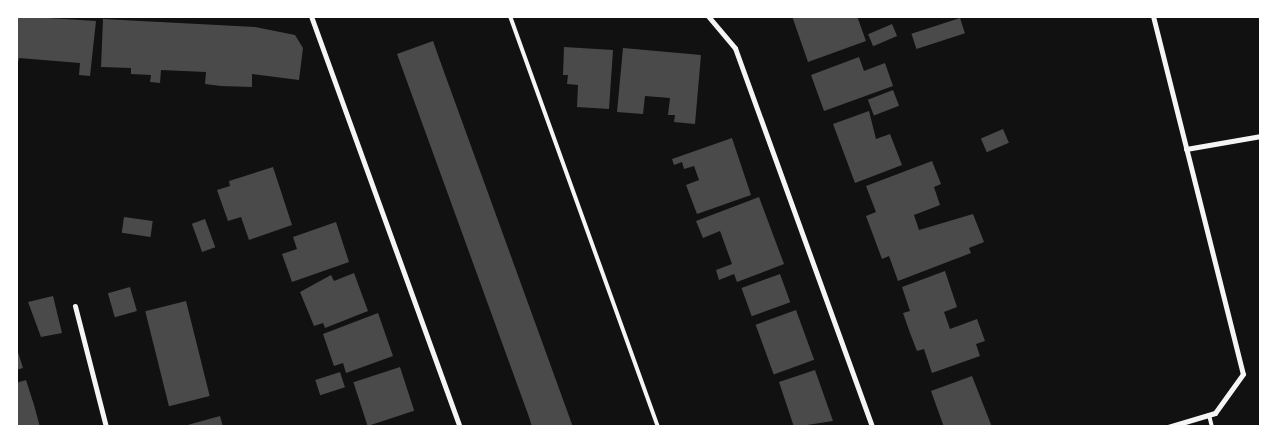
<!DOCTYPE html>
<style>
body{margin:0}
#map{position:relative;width:1277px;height:443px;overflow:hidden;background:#111;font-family:Raleway,sans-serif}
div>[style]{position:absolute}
.building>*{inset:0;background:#4a4a4a;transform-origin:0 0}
.service>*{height:4px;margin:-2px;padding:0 2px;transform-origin:2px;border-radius:2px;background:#f5f5f5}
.minor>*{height:5px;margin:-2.5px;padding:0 2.5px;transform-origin:2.5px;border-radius:2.5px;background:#f5f5f5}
span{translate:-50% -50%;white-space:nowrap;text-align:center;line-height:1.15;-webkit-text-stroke:4px #fff;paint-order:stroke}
.frame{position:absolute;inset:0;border:18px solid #fff;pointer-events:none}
</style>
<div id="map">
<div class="building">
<i style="clip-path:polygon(16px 16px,96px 21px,90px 76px,79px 75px,80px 63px,19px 58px,16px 71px)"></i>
<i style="clip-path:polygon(792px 16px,857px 16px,866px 41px,808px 62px)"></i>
<i style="left:960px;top:18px;width:16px;height:51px;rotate:72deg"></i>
<i style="clip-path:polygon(103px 19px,255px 27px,295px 35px,303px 48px,299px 80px,252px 74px,252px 87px,221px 86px,205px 84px,206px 72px,161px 70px,160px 83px,150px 82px,151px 75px,131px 74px,131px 68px,101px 67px)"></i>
<i style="left:892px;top:24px;width:13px;height:26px;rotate:67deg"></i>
<i style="clip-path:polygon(433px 41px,443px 69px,573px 427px,532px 427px,529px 417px,397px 54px)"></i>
<i style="clip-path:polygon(564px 47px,613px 50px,609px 109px,577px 107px,578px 85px,567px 84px,568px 75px,563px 75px)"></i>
<i style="clip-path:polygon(623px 48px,701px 55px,695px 124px,674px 122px,675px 115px,668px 115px,670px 98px,645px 96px,643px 114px,617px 112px)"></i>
<i style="clip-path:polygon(859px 57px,864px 71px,885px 63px,893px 86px,824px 111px,811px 75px)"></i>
<i style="left:893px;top:90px;width:17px;height:27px;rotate:69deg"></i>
<i style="clip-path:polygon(869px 111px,876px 139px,890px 134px,902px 165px,855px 183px,833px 124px)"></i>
<i style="left:1003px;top:129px;width:15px;height:24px;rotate:67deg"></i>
<i style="clip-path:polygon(732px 138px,751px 195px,697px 214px,686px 185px,699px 180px,694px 166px,684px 169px,682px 162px,674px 165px,672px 159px)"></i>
<i style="clip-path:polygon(932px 161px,941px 184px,934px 187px,940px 205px,914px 215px,919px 230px,973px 214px,984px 242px,969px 248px,971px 253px,898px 281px,889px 256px,882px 259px,866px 216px,876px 212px,866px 186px)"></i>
<i style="clip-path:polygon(273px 167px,292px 225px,249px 240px,241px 217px,228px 221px,217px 190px,230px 186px,229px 181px)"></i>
<i style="clip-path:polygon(759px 197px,784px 264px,737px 282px,734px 274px,719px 280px,716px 270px,732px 264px,720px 231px,703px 238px,696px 221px)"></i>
<i style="left:124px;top:217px;width:29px;height:16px;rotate:8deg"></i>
<i style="left:205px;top:219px;width:30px;height:14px;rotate:70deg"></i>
<i style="clip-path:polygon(336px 222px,349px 262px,292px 282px,282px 254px,297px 249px,293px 237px)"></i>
<i style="clip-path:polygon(945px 271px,957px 307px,944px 312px,950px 329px,977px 319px,985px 341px,976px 344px,980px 356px,932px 373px,924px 349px,917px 351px,910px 333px,903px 313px,910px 311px,902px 287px)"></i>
<i style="clip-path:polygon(354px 273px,368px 311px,325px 328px,323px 323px,314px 326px,300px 292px,331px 275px,334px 281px)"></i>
<i style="left:780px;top:274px;width:30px;height:41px;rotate:70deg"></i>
<i style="left:130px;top:287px;width:25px;height:23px;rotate:74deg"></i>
<i style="clip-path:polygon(53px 296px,62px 333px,41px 337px,28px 302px)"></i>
<i style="left:186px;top:301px;width:98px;height:42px;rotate:76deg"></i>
<i style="left:796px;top:310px;width:53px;height:43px;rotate:70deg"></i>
<i style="clip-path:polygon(378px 313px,393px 356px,346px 373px,343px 363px,334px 366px,323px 334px)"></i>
<i style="clip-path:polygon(16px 346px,23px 368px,16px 370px)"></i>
<i style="left:400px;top:367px;width:46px;height:49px;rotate:72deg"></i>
<i style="clip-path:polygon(815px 370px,833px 421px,794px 427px,779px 382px)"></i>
<i style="left:340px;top:372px;width:16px;height:26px;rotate:72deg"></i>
<i style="clip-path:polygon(972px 376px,992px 427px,944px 427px,931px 391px)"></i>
<i style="clip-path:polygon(26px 380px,34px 405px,40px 427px,16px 427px,16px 383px)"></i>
<i style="clip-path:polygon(220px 416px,223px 427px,184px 427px,184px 426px)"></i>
</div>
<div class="service">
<i style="left:510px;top:16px;width:437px;rotate:70.2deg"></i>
<i style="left:1209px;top:415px;width:12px;rotate:76deg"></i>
</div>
<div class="minor">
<i style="left:311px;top:16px;width:437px;rotate:70.1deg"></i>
<i style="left:708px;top:16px;width:42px;rotate:49.8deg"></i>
<i style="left:735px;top:48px;width:403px;rotate:70.1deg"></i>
<i style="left:1153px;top:16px;width:369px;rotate:75.9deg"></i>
<i style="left:1243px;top:374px;width:48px;rotate:125.7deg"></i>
<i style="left:1215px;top:413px;width:49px;rotate:163.4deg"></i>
<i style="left:1186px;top:149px;width:76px;rotate:-9.8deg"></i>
<i style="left:75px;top:306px;width:125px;rotate:75.6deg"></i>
</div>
<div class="frame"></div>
</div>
